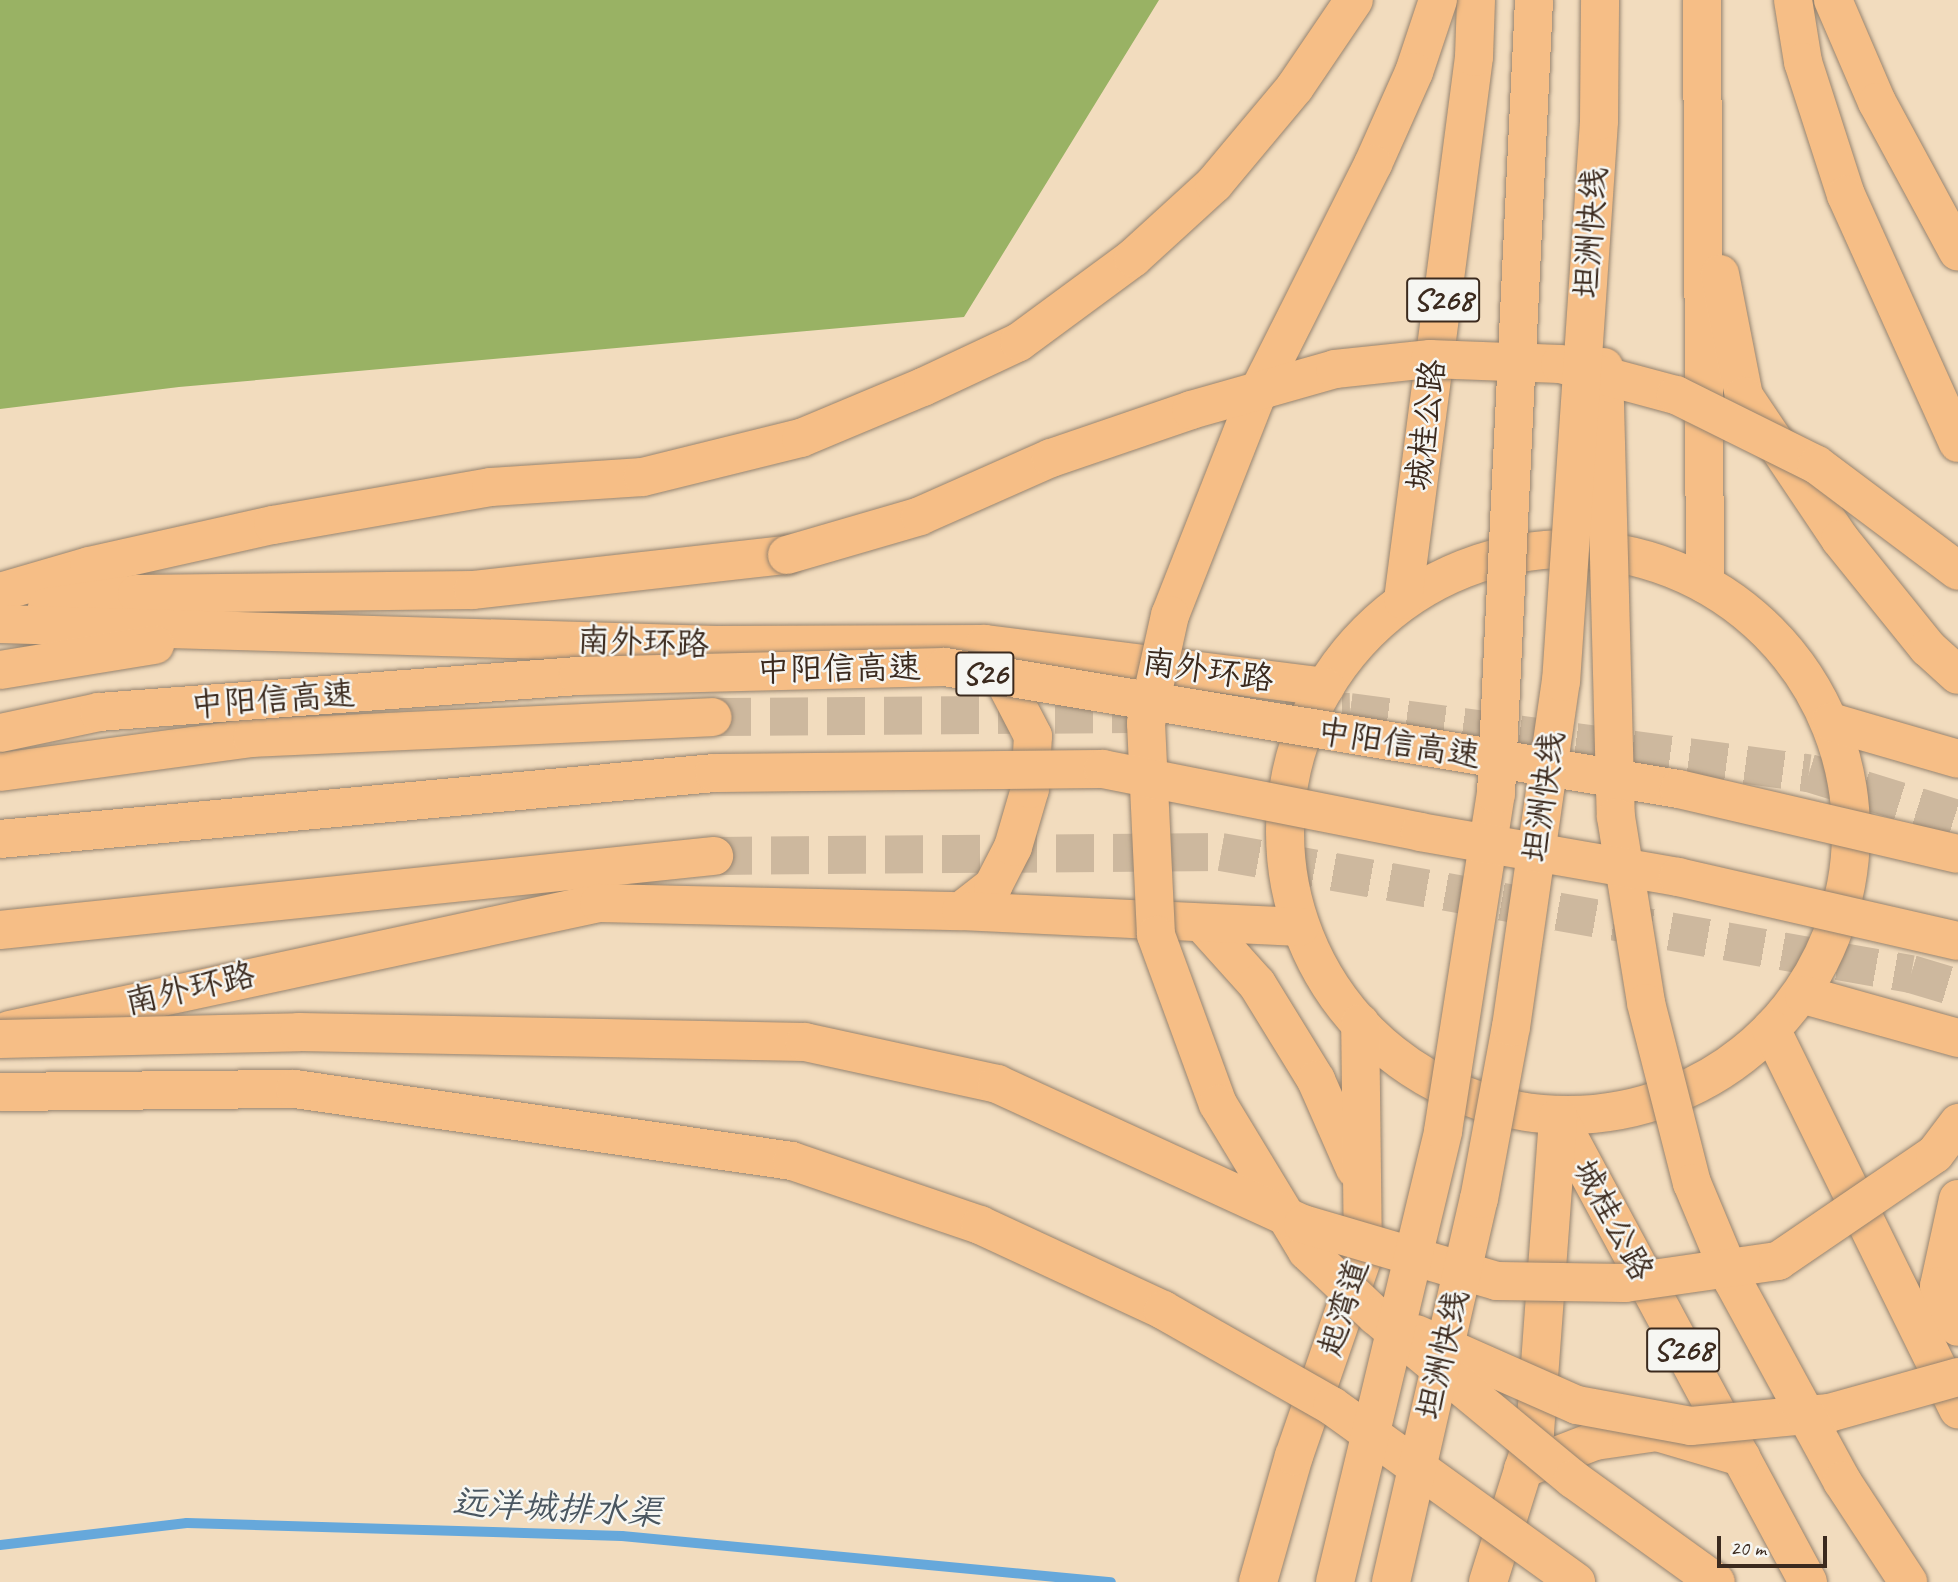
<!DOCTYPE html>
<meta charset="utf-8">
<style>
body{margin:0}
#map{position:relative;width:1958px;height:1582px;overflow:hidden;background:#f2dcbe;font-family:Caveat,"LXGW WenKai TC",sans-serif}
div>[style]{position:absolute}
.forest>*{inset:0;background:#99b264}
.stream>*{height:10px;margin:-5px;padding:0 5px;transform-origin:5px;border-radius:5px;background:#66a8db}
.trunk-tunnel>*{height:38px;margin-top:-19px;transform-origin:0;background:repeating-linear-gradient(90deg,#cdb89e 0 38px,transparent 0 57px)}
.roads{filter:drop-shadow(0 0 2px #96836e) drop-shadow(0 0 2px #96836e)}
.primary>*{height:38px;margin:-19px;padding:0 19px;transform-origin:19px;border-radius:19px;background:#f6be86}
.primary>.ring{margin:-19px;padding:0;box-sizing:content-box;background:none;border:38px solid #f6be86;border-radius:50%}
.trunk>*{height:38px;margin:-19px;padding:0 19px;transform-origin:19px;border-radius:19px;background:#f6be86}
.bridges{filter:drop-shadow(0 0 2px #96836e) drop-shadow(0 0 2px #96836e)}
.primary-bridge>*{height:38px;margin:-19px;padding:0 19px;transform-origin:19px;border-radius:19px;background:#f6be86}
.trunk-bridge>*{height:38px;margin:-19px;padding:0 19px;transform-origin:19px;border-radius:19px;background:#f6be86}
.motorway-bridge>*{height:38px;margin:-19px;padding:0 19px;transform-origin:19px;border-radius:19px;background:#f6be86}
span{translate:-50% -50%;white-space:nowrap;text-align:center;line-height:1.15;-webkit-text-stroke:5px #f6f6f2;paint-order:stroke}
.shield-label span{padding:2px 5px;background:#f6f6f2;border:2px solid;border-radius:5px;-webkit-text-stroke-width:0}
.shield-label{font-size:32px;color:#3b2a1e;font-weight:700}
.street-label{font-size:33px;color:#3b2a1e}
.water-label{font-size:35px;color:#4a5660;font-style:italic}
.scale{position:absolute;left:1717px;top:1536px;width:110px;height:32px;box-sizing:border-box;border:4px solid #3b2a1e;border-top:0;padding-left:9px;font-size:21px;line-height:24px;white-space:nowrap;color:#3b2a1e;-webkit-text-stroke:5px #f6f6f2;paint-order:stroke}
</style>
<div id="map">
<div class="forest">
<i style="clip-path:polygon(0 0,1159px 0,964px 317px,179px 387px,0 409px)"></i>
</div>
<div class="stream">
<i style="left:0;top:1545px;width:188px;rotate:-6.7deg"></i>
<i style="left:187px;top:1523px;width:435px;rotate:1.7deg"></i>
<i style="left:622px;top:1536px;width:491px;rotate:5.4deg"></i>
</div>
<div class="trunk-tunnel">
<i style="left:1285px;top:713px;width:65px;rotate:-0.9deg"></i>
<i style="left:1350px;top:712px;width:463px;rotate:7.6deg"></i>
<i style="left:1809px;top:773px;width:156px;rotate:17.2deg"></i>
<i style="left:713px;top:717px;width:449px;rotate:-0.4deg"></i>
<i style="left:714px;top:856px;width:507px;rotate:-0.45deg"></i>
<i style="left:1221px;top:852px;width:701px;rotate:10.03deg"></i>
<i style="left:1911px;top:974px;width:49px;rotate:16.6deg"></i>
</div>
<div class="roads">
<div class="primary">
<i style="left:1702px;top:0;width:584px;rotate:89.71deg"></i>
<i style="left:1833px;top:0;width:111px;rotate:66.7deg"></i>
<i style="left:1877px;top:102px;width:170px;rotate:61.6deg"></i>
<i style="left:1720px;top:274px;width:124px;rotate:78.9deg"></i>
<i style="left:1744px;top:396px;width:172px;rotate:56.1deg"></i>
<i style="left:1840px;top:539px;width:140px;rotate:51.1deg"></i>
<i style="left:1928px;top:648px;width:40px;rotate:42deg"></i>
<i class="ring" style="left:1285px;top:549px;width:528px;height:528px"></i>
<i style="left:1403px;top:600px;width:548px;rotate:-82.55deg"></i>
<i style="left:1474px;top:57px;width:57px;rotate:-88deg"></i>
<i style="left:1831px;top:722px;width:132px;rotate:16.2deg"></i>
<i style="left:961px;top:911px;width:41px;rotate:-38deg"></i>
<i style="left:993px;top:886px;width:44px;rotate:-62.9deg"></i>
<i style="left:1013px;top:847px;width:60px;rotate:-73.7deg"></i>
<i style="left:1030px;top:789px;width:53px;rotate:-86.8deg"></i>
<i style="left:1033px;top:736px;width:93px;rotate:-117.4deg"></i>
<i style="left:1202px;top:923px;width:82px;rotate:48deg"></i>
<i style="left:1257px;top:984px;width:113px;rotate:58.4deg"></i>
<i style="left:1316px;top:1080px;width:97px;rotate:66.3deg"></i>
<i style="left:1804px;top:995px;width:160px;rotate:15.6deg"></i>
<i style="left:1771px;top:1029px;width:424px;rotate:63.8deg"></i>
<i style="left:1558px;top:1117px;width:528px;rotate:61.74deg"></i>
<i style="left:1958px;top:1199px;width:89px;rotate:102.3deg"></i>
<i style="left:1939px;top:1286px;width:45px;rotate:65.1deg"></i>
<i style="left:1523px;top:1469px;width:77px;rotate:-21.3deg"></i>
<i style="left:1595px;top:1441px;width:63px;rotate:-8.3deg"></i>
<i style="left:1657px;top:1432px;width:88px;rotate:16.6deg"></i>
<i style="left:1258px;top:1582px;width:131px;rotate:-74.1deg"></i>
<i style="left:1294px;top:1456px;width:211px;rotate:-70.9deg"></i>
<i style="left:1363px;top:1257px;width:234px;rotate:-90.7deg"></i>
<i style="left:1488px;top:1582px;width:157px;rotate:-72.6deg"></i>
<i style="left:1535px;top:1432px;width:316px;rotate:-85.8deg"></i>
</div>
<div class="trunk">
<i style="left:1793px;top:0;width:63px;rotate:80.8deg"></i>
<i style="left:1803px;top:62px;width:140px;rotate:72.1deg"></i>
<i style="left:1846px;top:195px;width:272px;rotate:65.7deg"></i>
<i style="left:0;top:592px;width:93px;rotate:-16.3deg"></i>
<i style="left:89px;top:566px;width:189px;rotate:-12.6deg"></i>
<i style="left:273px;top:525px;width:221px;rotate:-9.9deg"></i>
<i style="left:491px;top:487px;width:152px;rotate:-3.8deg"></i>
<i style="left:643px;top:477px;width:163px;rotate:-13.9deg"></i>
<i style="left:801px;top:438px;width:132px;rotate:-22.7deg"></i>
<i style="left:923px;top:387px;width:106px;rotate:-25.1deg"></i>
<i style="left:1019px;top:342px;width:142px;rotate:-36.4deg"></i>
<i style="left:1133px;top:258px;width:110px;rotate:-42.4deg"></i>
<i style="left:1214px;top:184px;width:126px;rotate:-50.1deg"></i>
<i style="left:1295px;top:87px;width:105px;rotate:-55.9deg"></i>
<i style="left:47px;top:607px;width:91px;rotate:-8.2deg"></i>
<i style="left:137px;top:594px;width:336px;rotate:-0.7deg"></i>
<i style="left:473px;top:590px;width:316px;rotate:-6.4deg"></i>
<i style="left:0;top:624px;width:716px;rotate:1.68deg"></i>
<i style="left:716px;top:645px;width:269px;rotate:-0.2deg"></i>
<i style="left:985px;top:644px;width:343px;rotate:7.2deg"></i>
<i style="left:0;top:670px;width:157px;rotate:-9.2deg"></i>
<i style="left:0;top:772px;width:254px;rotate:-7.7deg"></i>
<i style="left:252px;top:738px;width:461px;rotate:-2.6deg"></i>
<i style="left:0;top:930px;width:718px;rotate:-5.92deg"></i>
<i style="left:9px;top:1030px;width:604px;rotate:-12.15deg"></i>
<i style="left:599px;top:903px;width:362px;rotate:1.3deg"></i>
<i style="left:961px;top:911px;width:339px;rotate:2.7deg"></i>
</div>
</div>
<div class="bridges">
<div class="primary-bridge">
<i style="left:1416px;top:1334px;width:176px;rotate:23.8deg"></i>
<i style="left:1577px;top:1405px;width:116px;rotate:10.4deg"></i>
<i style="left:1691px;top:1426px;width:139px;rotate:-5.4deg"></i>
<i style="left:1829px;top:1413px;width:134px;rotate:-15.6deg"></i>
</div>
<div class="trunk-bridge">
<i style="left:1438px;top:0;width:76px;rotate:108.4deg"></i>
<i style="left:1414px;top:72px;width:101px;rotate:114deg"></i>
<i style="left:1373px;top:164px;width:261px;rotate:116.7deg"></i>
<i style="left:1256px;top:397px;width:234px;rotate:111.5deg"></i>
<i style="left:1170px;top:615px;width:111px;rotate:102.5deg"></i>
<i style="left:1146px;top:723px;width:212px;rotate:87.3deg"></i>
<i style="left:1156px;top:935px;width:180px;rotate:69.9deg"></i>
<i style="left:1218px;top:1104px;width:172px;rotate:58.8deg"></i>
<i style="left:1307px;top:1251px;width:95px;rotate:43.3deg"></i>
<i style="left:1376px;top:1316px;width:256px;rotate:39.6deg"></i>
<i style="left:1573px;top:1479px;width:176px;rotate:35.8deg"></i>
<i style="left:1604px;top:367px;width:450px;rotate:88.5deg"></i>
<i style="left:1616px;top:817px;width:188px;rotate:80.8deg"></i>
<i style="left:1646px;top:1003px;width:186px;rotate:75.7deg"></i>
<i style="left:1692px;top:1183px;width:106px;rotate:67.3deg"></i>
<i style="left:1733px;top:1281px;width:228px;rotate:61.4deg"></i>
<i style="left:1842px;top:1481px;width:121px;rotate:56.8deg"></i>
<i style="left:787px;top:555px;width:139px;rotate:-16.3deg"></i>
<i style="left:920px;top:516px;width:143px;rotate:-23.9deg"></i>
<i style="left:1051px;top:458px;width:148px;rotate:-18.9deg"></i>
<i style="left:1191px;top:410px;width:150px;rotate:-15.9deg"></i>
<i style="left:1335px;top:369px;width:96px;rotate:-6deg"></i>
<i style="left:1430px;top:359px;width:130px;rotate:2.2deg"></i>
<i style="left:1560px;top:364px;width:120px;rotate:15deg"></i>
<i style="left:1676px;top:395px;width:157px;rotate:26.4deg"></i>
<i style="left:1817px;top:465px;width:176px;rotate:36.9deg"></i>
<i style="left:0;top:1039px;width:299px;rotate:-1.3deg"></i>
<i style="left:299px;top:1032px;width:506px;rotate:1.13deg"></i>
<i style="left:805px;top:1042px;width:197px;rotate:12.3deg"></i>
<i style="left:997px;top:1084px;width:337px;rotate:24.6deg"></i>
<i style="left:1303px;top:1224px;width:202px;rotate:16.4deg"></i>
<i style="left:1497px;top:1281px;width:128px;rotate:0.9deg"></i>
<i style="left:1625px;top:1283px;width:155px;rotate:-8.2deg"></i>
<i style="left:1778px;top:1261px;width:190px;rotate:-34.3deg"></i>
<i style="left:1935px;top:1154px;width:39px;rotate:-53deg"></i>
<i style="left:0;top:1092px;width:295px;rotate:-0.6deg"></i>
<i style="left:295px;top:1089px;width:502px;rotate:8.24deg"></i>
<i style="left:792px;top:1161px;width:199px;rotate:18.8deg"></i>
<i style="left:980px;top:1225px;width:202px;rotate:24.9deg"></i>
<i style="left:1163px;top:1310px;width:194px;rotate:29.6deg"></i>
<i style="left:1332px;top:1406px;width:301px;rotate:35.8deg"></i>
<i style="left:1335px;top:1582px;width:464px;rotate:-76.5deg"></i>
<i style="left:1443px;top:1131px;width:341px;rotate:-81.1deg"></i>
<i style="left:1496px;top:794px;width:795px;rotate:-87.26deg"></i>
<i style="left:1391px;top:1582px;width:393px;rotate:-77.1deg"></i>
<i style="left:1479px;top:1199px;width:175px;rotate:-79.5deg"></i>
<i style="left:1511px;top:1027px;width:349px;rotate:-81.8deg"></i>
<i style="left:1561px;top:682px;width:562px;rotate:-86.12deg"></i>
<i style="left:1599px;top:121px;width:121px;rotate:-89.5deg"></i>
</div>
<div class="motorway-bridge">
<i style="left:0;top:733px;width:101px;rotate:-12deg"></i>
<i style="left:99px;top:712px;width:480px;rotate:-4.3deg"></i>
<i style="left:578px;top:676px;width:367px;rotate:-1.4deg"></i>
<i style="left:945px;top:667px;width:744px;rotate:9.44deg"></i>
<i style="left:1679px;top:789px;width:286px;rotate:13.1deg"></i>
<i style="left:0;top:839px;width:717px;rotate:-5.28deg"></i>
<i style="left:714px;top:773px;width:389px;rotate:-0.6deg"></i>
<i style="left:1103px;top:769px;width:323px;rotate:11.2deg"></i>
<i style="left:1420px;top:832px;width:262px;rotate:9.9deg"></i>
<i style="left:1678px;top:877px;width:287px;rotate:12.9deg"></i>
</div>
</div>
<div class="shield-label">
<span style="left:1443px;top:300px">S268</span>
<span style="left:985px;top:674px">S26</span>
<span style="left:1683px;top:1350px">S268</span>
</div>
<div class="street-label">
<span style="left:1591px;top:233px;rotate:-86deg">坦洲快线</span>
<span style="left:1426px;top:425px;rotate:-83deg">城桂公路</span>
<span style="left:643px;top:643px;rotate:2deg">南外环路</span>
<span style="left:839px;top:669px;rotate:-1deg">中阳信高速</span>
<span style="left:1208px;top:671px;rotate:8deg">南外环路</span>
<span style="left:273px;top:700px;rotate:-4deg">中阳信高速</span>
<span style="left:1399px;top:744px;rotate:9deg">中阳信高速</span>
<span style="left:1544px;top:797px;rotate:-82deg">坦洲快线</span>
<span style="left:190px;top:989px;rotate:-13deg">南外环路</span>
<span style="left:1613px;top:1220px;rotate:62deg">城桂公路</span>
<span style="left:1344px;top:1308px;rotate:-73deg">起湾道</span>
<span style="left:1443px;top:1355px;rotate:-77deg">坦洲快线</span>
</div>
<div class="water-label">
<span style="left:557px;top:1508px;rotate:3deg">远洋城排水渠</span>
</div>
<div class="scale">20 m</div>
</div>
